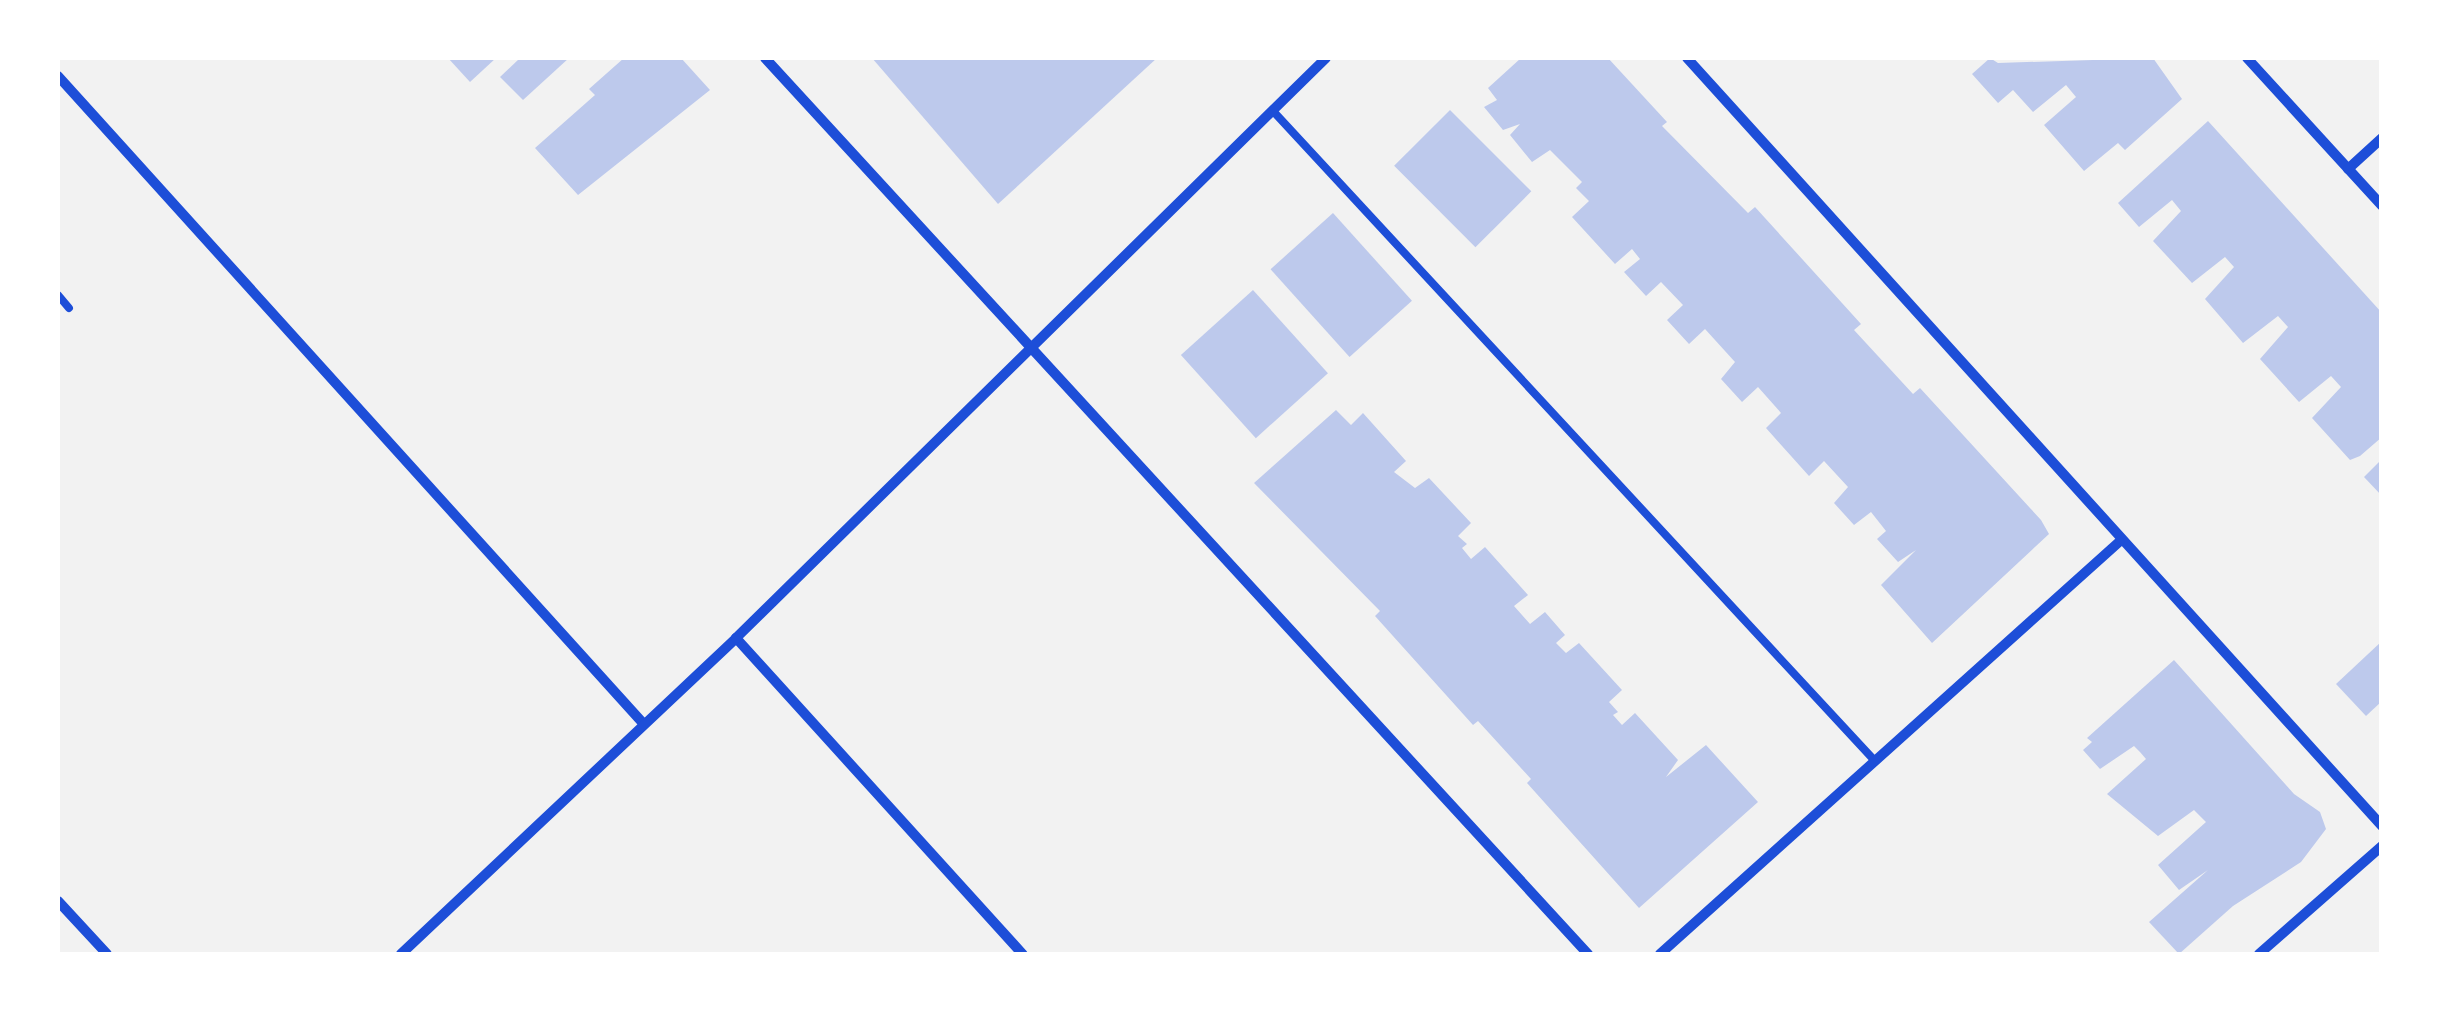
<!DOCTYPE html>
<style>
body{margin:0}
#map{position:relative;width:2439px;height:1012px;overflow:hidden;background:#f2f2f2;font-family:Inter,sans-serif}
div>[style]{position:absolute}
.building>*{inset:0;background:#bdc9ec;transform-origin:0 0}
.service>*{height:8px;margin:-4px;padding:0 4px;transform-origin:4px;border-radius:4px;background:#1d4ed8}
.minor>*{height:10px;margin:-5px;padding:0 5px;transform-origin:5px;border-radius:5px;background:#1d4ed8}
span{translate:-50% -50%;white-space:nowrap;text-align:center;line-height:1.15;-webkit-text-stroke:10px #fff;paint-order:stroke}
.frame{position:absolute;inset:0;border:60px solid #fff;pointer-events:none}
</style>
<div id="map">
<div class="building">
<i style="clip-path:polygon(448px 58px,496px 58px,470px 82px)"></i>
<i style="clip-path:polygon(520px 58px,569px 58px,523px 100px,500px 77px)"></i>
<i style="clip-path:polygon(624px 58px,681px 58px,710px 90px,578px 195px,535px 148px,595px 95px,589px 89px)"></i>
<i style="clip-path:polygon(872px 58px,1157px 58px,998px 204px)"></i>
<i style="clip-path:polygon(1521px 58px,1608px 58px,1667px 122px,1662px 126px,1748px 213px,1755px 207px,1861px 324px,1854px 330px,1913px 394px,1920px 388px,2041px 520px,2049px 534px,1932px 643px,1881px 585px,1916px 550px,1898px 562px,1877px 539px,1886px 531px,1871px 512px,1854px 525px,1834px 503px,1848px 487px,1824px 461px,1809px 476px,1766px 428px,1781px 413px,1758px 387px,1742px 402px,1721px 379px,1735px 362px,1705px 329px,1689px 344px,1667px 320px,1683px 305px,1661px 282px,1646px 296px,1624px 272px,1640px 259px,1632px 249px,1615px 264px,1572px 217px,1589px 201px,1576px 188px,1582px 182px,1550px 150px,1532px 162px,1510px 135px,1520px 124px,1503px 130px,1484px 107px,1497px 100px,1488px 88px)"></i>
<i style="clip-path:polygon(1990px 58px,1998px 63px,2153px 58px,2182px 99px,2125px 150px,2118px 143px,2084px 171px,2044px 125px,2076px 97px,2066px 85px,2033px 112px,2013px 90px,1998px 103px,1972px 74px)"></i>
<i style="left:1450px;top:110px;width:115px;height:79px;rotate:45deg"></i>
<i style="clip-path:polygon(2208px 121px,2382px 313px,2382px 437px,2360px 456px,2350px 460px,2312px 418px,2341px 387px,2331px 376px,2299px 402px,2260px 359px,2288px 327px,2278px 316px,2243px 343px,2205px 299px,2234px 267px,2225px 257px,2192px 283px,2153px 241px,2181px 211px,2172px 200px,2139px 227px,2118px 203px)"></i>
<i style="left:1333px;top:213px;width:118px;height:84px;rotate:48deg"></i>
<i style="left:1253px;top:290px;width:112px;height:97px;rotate:48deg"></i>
<i style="clip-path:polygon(1336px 410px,1351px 425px,1363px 413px,1406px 461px,1394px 472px,1415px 488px,1429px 478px,1471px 523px,1458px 536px,1467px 544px,1462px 548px,1471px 559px,1485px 547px,1528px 595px,1514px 606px,1530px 624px,1545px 612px,1565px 635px,1556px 643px,1566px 653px,1579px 643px,1622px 690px,1609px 702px,1618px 712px,1613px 715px,1622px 725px,1635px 713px,1678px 760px,1666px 777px,1706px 745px,1758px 802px,1639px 908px,1527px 783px,1531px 779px,1478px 721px,1473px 725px,1375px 616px,1380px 611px,1254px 483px)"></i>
<i style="clip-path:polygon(2382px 459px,2382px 496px,2364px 477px)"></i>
<i style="clip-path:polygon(2382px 641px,2382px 701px,2366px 716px,2336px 684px)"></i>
<i style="clip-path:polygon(2174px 660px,2294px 794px,2320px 812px,2326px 829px,2301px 862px,2233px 906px,2179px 954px,2149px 922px,2208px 870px,2179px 890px,2158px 865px,2206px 822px,2194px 810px,2158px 836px,2107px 794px,2146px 759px,2140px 752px,2134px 746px,2100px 769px,2083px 750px,2092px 742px,2087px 738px)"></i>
</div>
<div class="service">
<i style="left:1273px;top:111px;width:886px;rotate:47.2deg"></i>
<i style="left:58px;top:295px;width:17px;rotate:50deg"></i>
</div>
<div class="minor">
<i style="left:765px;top:58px;width:1217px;rotate:47.43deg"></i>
<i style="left:1687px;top:58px;width:1036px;rotate:47.86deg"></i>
<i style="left:2247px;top:58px;width:200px;rotate:47.6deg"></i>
<i style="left:58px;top:76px;width:871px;rotate:47.89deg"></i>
<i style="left:2348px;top:169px;width:46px;rotate:-42.4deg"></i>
<i style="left:736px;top:638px;width:427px;rotate:47.8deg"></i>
<i style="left:58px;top:901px;width:72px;rotate:47.2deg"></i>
<i style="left:401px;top:954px;width:461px;rotate:-43.3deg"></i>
<i style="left:736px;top:638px;width:827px;rotate:-44.51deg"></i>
<i style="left:1660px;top:954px;width:617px;rotate:-41.91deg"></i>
<i style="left:2259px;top:954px;width:164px;rotate:-41.3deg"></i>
</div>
<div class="frame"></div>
</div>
